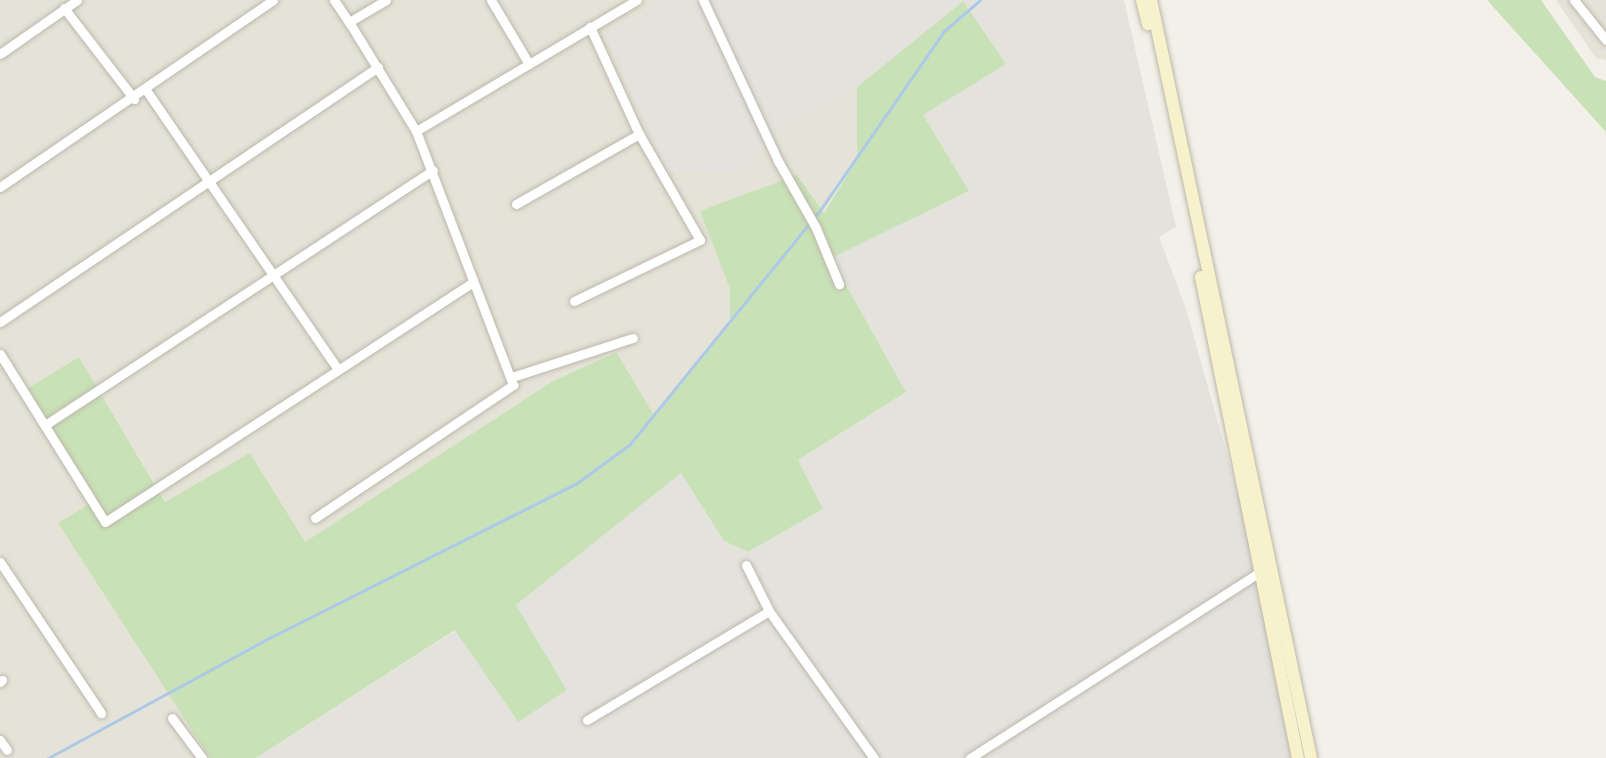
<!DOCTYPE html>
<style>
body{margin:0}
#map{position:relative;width:1606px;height:758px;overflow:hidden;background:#f2f0e8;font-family:Lato,sans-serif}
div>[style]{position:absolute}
.residential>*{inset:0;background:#e5e2d7}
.industrial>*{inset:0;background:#e4e2dd}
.green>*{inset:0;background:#c9e1b6}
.stream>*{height:3px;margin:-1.5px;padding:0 1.5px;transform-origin:1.5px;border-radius:1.5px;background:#acc9e7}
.roads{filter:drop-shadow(0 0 2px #bcb8ac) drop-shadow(0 0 2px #bcb8ac)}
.street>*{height:9px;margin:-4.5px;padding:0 4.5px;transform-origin:4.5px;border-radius:4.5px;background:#fff}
.secondary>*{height:12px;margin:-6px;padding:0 6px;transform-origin:6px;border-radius:6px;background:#f8f2cc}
span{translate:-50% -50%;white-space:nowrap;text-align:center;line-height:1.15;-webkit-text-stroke:7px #fff;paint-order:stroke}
</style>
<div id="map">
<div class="residential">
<i style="clip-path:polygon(0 0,665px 0,604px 36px,741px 172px,783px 123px,857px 87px,857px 159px,823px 213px,701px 211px,730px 289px,730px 324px,655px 418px,615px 352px,553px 381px,304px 543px,166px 503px,79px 357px,96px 500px,58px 523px,167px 685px,210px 758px,0 758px)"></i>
<i style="clip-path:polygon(1556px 0,1606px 0,1606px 60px,1596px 58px)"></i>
</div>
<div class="industrial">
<i style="clip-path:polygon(665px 0,1124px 0,1176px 227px,1159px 237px,1186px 309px,1246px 522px,1297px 758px,256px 758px,456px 630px,517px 721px,567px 690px,516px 605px,681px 472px,724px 541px,748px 552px,823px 509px,798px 460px,906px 392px,831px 258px,923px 115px,963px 1px,857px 87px,783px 123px,741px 173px,669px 172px,604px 36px)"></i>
</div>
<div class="green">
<i style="clip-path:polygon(1487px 0,1541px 0,1595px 77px,1606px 81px,1606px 132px)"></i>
<i style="clip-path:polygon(963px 1px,1006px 64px,923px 115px,969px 191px,831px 258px,906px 392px,798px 460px,823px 509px,748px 552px,724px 541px,681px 473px,516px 605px,567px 690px,518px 722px,455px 630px,256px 758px,210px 758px,58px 523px,96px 500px,27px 389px,79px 357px,165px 502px,250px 453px,305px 542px,553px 381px,616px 352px,655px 417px,730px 324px,730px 289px,700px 211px,797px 175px,824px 213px,857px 159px,857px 87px)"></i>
</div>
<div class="stream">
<i style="left:48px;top:758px;width:254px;rotate:-28.5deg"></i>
<i style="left:271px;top:637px;width:343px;rotate:-26.7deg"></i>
<i style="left:577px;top:483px;width:66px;rotate:-36.3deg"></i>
<i style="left:630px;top:444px;width:298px;rotate:-50.9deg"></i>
<i style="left:818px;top:213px;width:221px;rotate:-55.3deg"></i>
<i style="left:944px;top:31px;width:48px;rotate:-40.7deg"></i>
</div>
<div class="roads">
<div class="street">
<i style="left:334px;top:0;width:27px;rotate:56deg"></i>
<i style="left:491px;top:0;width:74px;rotate:59.3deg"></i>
<i style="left:703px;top:0;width:178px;rotate:65deg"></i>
<i style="left:778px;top:161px;width:77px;rotate:60.4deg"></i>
<i style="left:816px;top:228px;width:61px;rotate:67.7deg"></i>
<i style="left:1574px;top:0;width:51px;rotate:51.3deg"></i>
<i style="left:64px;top:8px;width:115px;rotate:52.4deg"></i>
<i style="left:0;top:54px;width:94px;rotate:-35deg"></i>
<i style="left:146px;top:90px;width:337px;rotate:55.5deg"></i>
<i style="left:416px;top:131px;width:257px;rotate:-30.7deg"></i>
<i style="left:0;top:187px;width:331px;rotate:-34.4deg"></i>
<i style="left:516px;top:204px;width:142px;rotate:-29.6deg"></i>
<i style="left:574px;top:301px;width:140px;rotate:-25.8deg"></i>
<i style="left:700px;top:240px;width:122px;rotate:-119.9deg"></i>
<i style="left:639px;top:134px;width:118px;rotate:-114.6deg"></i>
<i style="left:0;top:322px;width:456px;rotate:-34deg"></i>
<i style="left:0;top:354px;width:198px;rotate:58deg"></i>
<i style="left:105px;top:522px;width:439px;rotate:-33.1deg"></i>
<i style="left:512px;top:377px;width:127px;rotate:-17.9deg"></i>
<i style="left:45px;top:425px;width:464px;rotate:-33.3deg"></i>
<i style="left:315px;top:518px;width:239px;rotate:-33.9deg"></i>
<i style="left:513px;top:385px;width:272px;rotate:-110.9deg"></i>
<i style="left:416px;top:131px;width:128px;rotate:-121.6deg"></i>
<i style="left:349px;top:22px;width:43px;rotate:-30.7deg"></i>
<i style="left:0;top:562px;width:182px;rotate:56.2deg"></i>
<i style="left:746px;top:565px;width:51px;rotate:63.4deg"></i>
<i style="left:0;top:682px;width:3px;rotate:-45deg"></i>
<i style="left:172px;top:718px;width:50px;rotate:53.1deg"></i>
<i style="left:587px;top:720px;width:212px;rotate:-30.9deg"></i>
<i style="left:769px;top:611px;width:181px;rotate:54.5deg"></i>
<i style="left:0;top:740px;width:12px;rotate:55deg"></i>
<i style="left:970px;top:758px;width:345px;rotate:-32.7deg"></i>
</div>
<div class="secondary">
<i style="left:1142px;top:0;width:25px;rotate:76deg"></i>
<i style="left:1151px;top:0;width:775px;rotate:78.08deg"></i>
<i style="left:1201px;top:277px;width:491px;rotate:78.6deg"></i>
</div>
</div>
</div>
